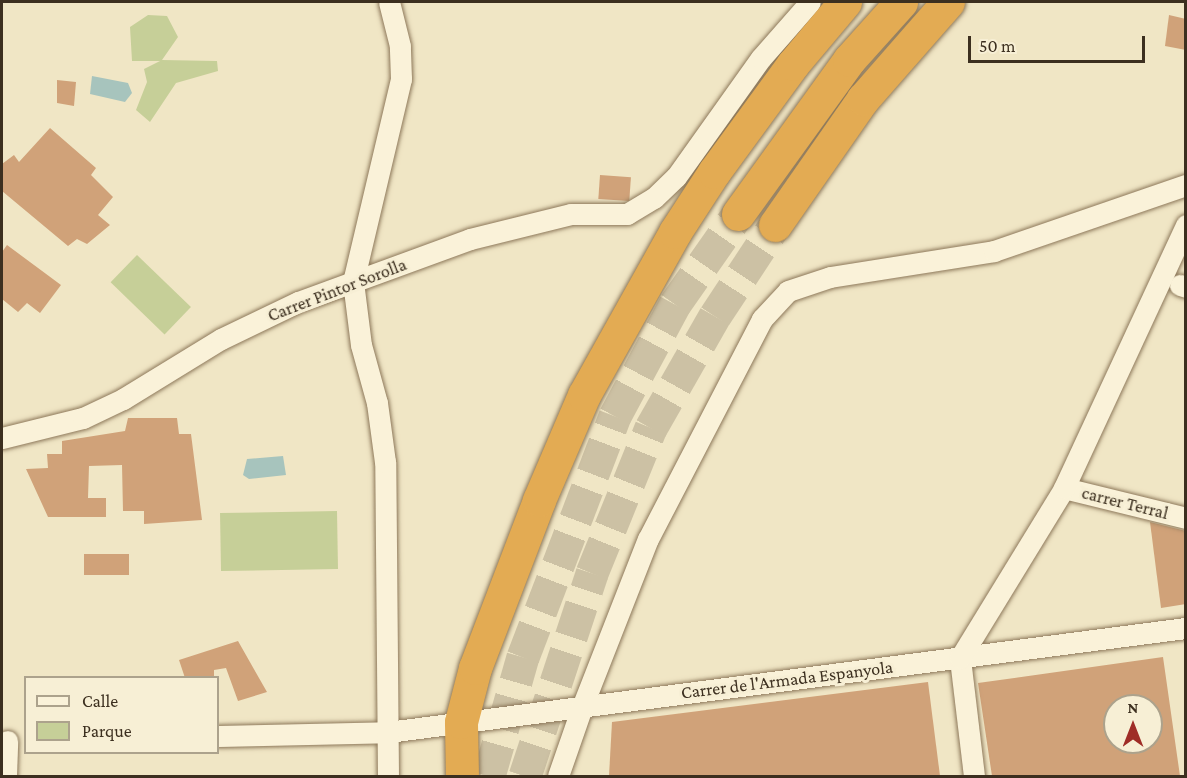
<!DOCTYPE html>
<style>
body{margin:0}
#map{position:relative;width:1187px;height:778px;overflow:hidden;background:#f0e6c5;font-family:"Crimson Pro",serif}
div>[style]{position:absolute}
.green>*{inset:0;background:#c6cf98;transform-origin:0 0}
.water>*{inset:0;background:#a7c4bd}
.building>*{inset:0;background:#d0a279;transform-origin:0 0}
.highway-tunnel>*{height:33px;margin-top:-16.5px;transform-origin:0;background:repeating-linear-gradient(90deg,#ccc1a4 0 33px,transparent 0 49px)}
.roads{filter:drop-shadow(0 0 2px #8d785a) drop-shadow(0 0 2px #8d785a)}
.street>*{height:21px;margin:-10.5px;padding:0 10.5px;transform-origin:10.5px;border-radius:10.5px;background:#faf2d9}
.highway>*{height:33px;margin:-16.5px;padding:0 16.5px;transform-origin:16.5px;border-radius:16.5px;background:#e3ab53}
span{translate:-50% -50%;white-space:nowrap;text-align:center;line-height:1.15;-webkit-text-stroke:6px #f7efd5;paint-order:stroke}
.street-label{font-size:18px;color:#3c2f1f}
.frame{position:absolute;inset:0;border:3px solid #3c2f1f;pointer-events:none}
.legend{position:absolute;left:24px;top:676px;width:195px;height:78px;box-sizing:border-box;background:#f7efd5;border:2px solid #aca28c;margin:0;padding:8px 10px;list-style:none;font-size:18px;color:#3c2f1f}
.legend li{display:flex;align-items:center;gap:12px;height:30px}
.legend b{width:30px;border:2px solid #aca28c}
.north{position:absolute;left:1103px;top:694px;width:60px;height:60px;box-sizing:border-box;background:#f7efd5;border:2px solid #aca28c;border-radius:50%;rotate:0deg;font-size:16px;font-weight:700;line-height:24px;text-align:center;color:#3c2f1f}
.north::after{content:'';display:block;margin:auto;width:21px;height:27px;background:#9f2d27;clip-path:polygon(50% 0,100% 100%,50% 72%,0 100%)}
.scale{position:absolute;left:968px;top:36px;width:177px;height:27px;box-sizing:border-box;border:3px solid #3c2f1f;border-top:0;padding-left:8px;font-size:18px;line-height:21px;white-space:nowrap;color:#3c2f1f;-webkit-text-stroke:4px #f7efd5;paint-order:stroke}
</style>
<div id="map">
<div class="green">
<i style="clip-path:polygon(148px 15px,167px 16px,178px 37px,162px 60px,217px 61px,218px 71px,176px 83px,150px 122px,136px 110px,147px 82px,144px 69px,160px 61px,132px 61px,130px 27px)"></i>
<i style="left:137px;top:255px;width:75px;height:38px;rotate:44deg"></i>
<i style="left:337px;top:511px;width:58px;height:117px;rotate:89deg"></i>
</div>
<div class="water">
<i style="clip-path:polygon(92px 76px,128px 83px,132px 93px,125px 102px,90px 94px)"></i>
<i style="clip-path:polygon(283px 456px,286px 475px,249px 479px,243px 475px,247px 459px)"></i>
</div>
<div class="building">
<i style="clip-path:polygon(1169px 15px,1186px 19px,1186px 50px,1165px 46px)"></i>
<i style="clip-path:polygon(57px 80px,76px 82px,74px 106px,57px 103px)"></i>
<i style="clip-path:polygon(50px 128px,96px 168px,91px 175px,113px 197px,98px 215px,110px 225px,87px 244px,77px 239px,68px 246px,2px 191px,2px 164px,14px 155px,19px 162px)"></i>
<i style="left:600px;top:175px;width:31px;height:24px;rotate:4deg"></i>
<i style="clip-path:polygon(7px 245px,61px 285px,40px 313px,27px 303px,18px 312px,2px 299px,2px 252px)"></i>
<i style="clip-path:polygon(128px 418px,177px 418px,179px 434px,191px 434px,202px 520px,144px 524px,144px 511px,123px 511px,122px 465px,89px 466px,88px 498px,106px 498px,106px 517px,48px 517px,26px 469px,48px 468px,47px 454px,62px 454px,62px 441px,125px 431px)"></i>
<i style="clip-path:polygon(1150px 522px,1186px 531px,1186px 604px,1161px 608px)"></i>
<i style="left:129px;top:554px;width:21px;height:45px;rotate:90deg"></i>
<i style="clip-path:polygon(238px 641px,267px 692px,238px 701px,226px 668px,214px 670px,214px 678px,185px 678px,179px 660px)"></i>
<i style="clip-path:polygon(evenodd,1163px 657px,1180px 776px,992px 776px,978px 683px,1163px 657px,1115px 706px,1151px 706px,1151px 742px,1115px 742px,1115px 706px)"></i>
<i style="clip-path:polygon(928px 682px,940px 776px,609px 776px,612px 722px)"></i>
</div>
<div class="highway-tunnel">
<i style="left:489px;top:776px;width:124px;rotate:-74.1deg"></i>
<i style="left:523px;top:657px;width:258px;rotate:-69.1deg"></i>
<i style="left:615px;top:416px;width:127px;rotate:-61.8deg"></i>
<i style="left:675px;top:304px;width:110px;rotate:-55deg"></i>
<i style="left:525px;top:776px;width:214px;rotate:-71.7deg"></i>
<i style="left:592px;top:573px;width:157px;rotate:-67.9deg"></i>
<i style="left:651px;top:428px;width:129px;rotate:-60.3deg"></i>
<i style="left:715px;top:316px;width:109px;rotate:-56.6deg"></i>
</div>
<div class="roads">
<div class="street">
<i style="left:1180px;top:285px;width:6px;rotate:18deg"></i>
<i style="left:2px;top:438px;width:83px;rotate:-13.9deg"></i>
<i style="left:83px;top:418px;width:44px;rotate:-25.4deg"></i>
<i style="left:123px;top:399px;width:115px;rotate:-31.5deg"></i>
<i style="left:221px;top:339px;width:85px;rotate:-25.7deg"></i>
<i style="left:298px;top:302px;width:183px;rotate:-20.1deg"></i>
<i style="left:470px;top:239px;width:104px;rotate:-13.9deg"></i>
<i style="left:571px;top:214px;width:56px"></i>
<i style="left:627px;top:214px;width:31px;rotate:-31deg"></i>
<i style="left:654px;top:198px;width:30px;rotate:-44deg"></i>
<i style="left:676px;top:177px;width:146px;rotate:-54.5deg"></i>
<i style="left:761px;top:58px;width:74px;rotate:-48.8deg"></i>
<i style="left:1064px;top:488px;width:126px;rotate:13.8deg"></i>
<i style="left:218px;top:736px;width:170px;rotate:-1.3deg"></i>
<i style="left:388px;top:732px;width:805px;rotate:-7.43deg"></i>
<i style="left:6px;top:776px;width:35px;rotate:-88deg"></i>
<i style="left:388px;top:776px;width:314px;rotate:-90.5deg"></i>
<i style="left:385px;top:462px;width:60px;rotate:-97.7deg"></i>
<i style="left:377px;top:403px;width:60px;rotate:-105.4deg"></i>
<i style="left:361px;top:345px;width:64px;rotate:-97.2deg"></i>
<i style="left:353px;top:282px;width:209px;rotate:-76.7deg"></i>
<i style="left:401px;top:79px;width:33px;rotate:-92deg"></i>
<i style="left:400px;top:46px;width:45px;rotate:-104deg"></i>
<i style="left:558px;top:776px;width:73px;rotate:-70.8deg"></i>
<i style="left:582px;top:707px;width:180px;rotate:-68.6deg"></i>
<i style="left:648px;top:539px;width:248px;rotate:-62.6deg"></i>
<i style="left:762px;top:319px;width:38px;rotate:-47deg"></i>
<i style="left:788px;top:291px;width:44px;rotate:-18.4deg"></i>
<i style="left:830px;top:277px;width:166px;rotate:-9deg"></i>
<i style="left:994px;top:251px;width:203px;rotate:-19deg"></i>
<i style="left:974px;top:776px;width:119px;rotate:-96.8deg"></i>
<i style="left:960px;top:658px;width:199px;rotate:-58.5deg"></i>
<i style="left:1064px;top:488px;width:290px;rotate:-65.1deg"></i>
</div>
<div class="highway">
<i style="left:738px;top:214px;width:190px;rotate:-54.2deg"></i>
<i style="left:849px;top:60px;width:78px;rotate:-48.1deg"></i>
<i style="left:775px;top:225px;width:154px;rotate:-55.1deg"></i>
<i style="left:863px;top:99px;width:129px;rotate:-48.8deg"></i>
<i style="left:462px;top:776px;width:54px;rotate:-91.1deg"></i>
<i style="left:461px;top:722px;width:56px;rotate:-75.5deg"></i>
<i style="left:475px;top:668px;width:180px;rotate:-69.1deg"></i>
<i style="left:539px;top:500px;width:114px;rotate:-66.8deg"></i>
<i style="left:584px;top:395px;width:187px;rotate:-60.8deg"></i>
<i style="left:675px;top:232px;width:72px;rotate:-57deg"></i>
<i style="left:714px;top:172px;width:134px;rotate:-53.8deg"></i>
<i style="left:793px;top:64px;width:81px;rotate:-50deg"></i>
</div>
</div>
<div class="street-label">
<span style="left:337px;top:290px;rotate:-21deg">Carrer Pintor Sorolla</span>
<span style="left:1125px;top:503px;rotate:14deg">carrer Terral</span>
<span style="left:787px;top:680px;rotate:-7deg">Carrer de l'Armada Espanyola</span>
</div>
<div class="frame"></div>
<ul class="legend">
<li><b style="height:8px;background:#faf2d9"></b>Calle</li>
<li><b style="height:16px;background:#c6cf98"></b>Parque</li>
</ul>
<div class="north">N</div>
<div class="scale">50 m</div>
</div>
